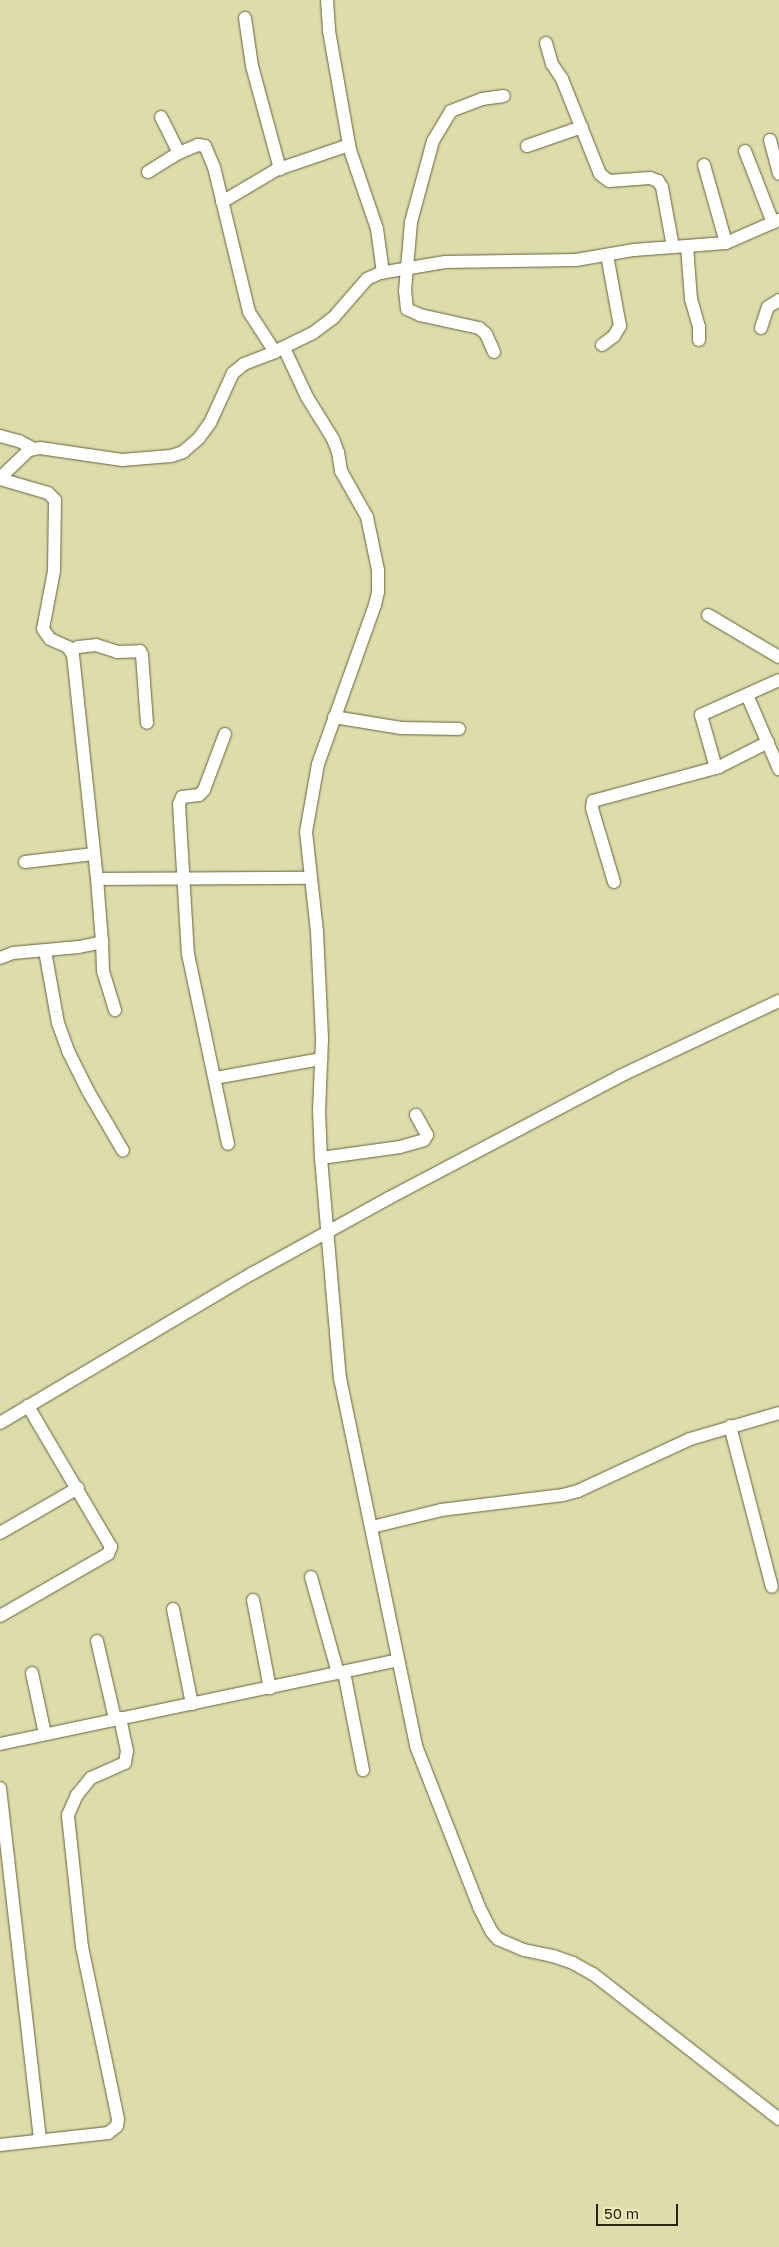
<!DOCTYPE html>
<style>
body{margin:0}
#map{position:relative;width:779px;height:2247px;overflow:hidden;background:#ddddac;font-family:"Golos Text",sans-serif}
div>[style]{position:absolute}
.roads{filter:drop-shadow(0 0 1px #656337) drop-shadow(0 0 1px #656337)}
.minor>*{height:12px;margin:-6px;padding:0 6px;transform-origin:6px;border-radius:6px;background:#fff}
span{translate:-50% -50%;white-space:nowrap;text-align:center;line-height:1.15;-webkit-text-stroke:4px #ebeab8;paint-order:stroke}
.scale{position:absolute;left:596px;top:2204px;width:82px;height:22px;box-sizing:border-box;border:2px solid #252512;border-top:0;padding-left:6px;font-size:15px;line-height:18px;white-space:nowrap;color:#252512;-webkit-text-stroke:4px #ebeab8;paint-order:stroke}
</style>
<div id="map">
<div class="roads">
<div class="minor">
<i style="left:327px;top:0;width:31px;rotate:86deg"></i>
<i style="left:329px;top:31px;width:121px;rotate:80deg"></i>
<i style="left:350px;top:150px;width:83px;rotate:71.1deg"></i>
<i style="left:377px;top:229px;width:44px;rotate:82.2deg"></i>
<i style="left:245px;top:18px;width:49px;rotate:81.7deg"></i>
<i style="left:252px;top:66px;width:107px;rotate:74.8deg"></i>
<i style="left:546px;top:43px;width:22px;rotate:74deg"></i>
<i style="left:552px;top:64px;width:18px;rotate:56deg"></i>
<i style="left:562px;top:79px;width:102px;rotate:68.2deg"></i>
<i style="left:600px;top:174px;width:11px;rotate:38deg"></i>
<i style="left:609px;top:181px;width:41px;rotate:-4.2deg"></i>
<i style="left:650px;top:178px;width:9px;rotate:21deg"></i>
<i style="left:658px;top:181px;width:7px;rotate:56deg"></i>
<i style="left:662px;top:187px;width:61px;rotate:79.6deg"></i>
<i style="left:161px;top:117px;width:40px;rotate:63.4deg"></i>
<i style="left:770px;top:140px;width:35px;rotate:75deg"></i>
<i style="left:527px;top:146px;width:58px;rotate:-19.1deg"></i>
<i style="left:745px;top:151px;width:77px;rotate:68.7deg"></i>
<i style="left:704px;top:165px;width:81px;rotate:74.2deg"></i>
<i style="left:148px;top:172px;width:36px;rotate:-32deg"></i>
<i style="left:179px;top:153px;width:21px;rotate:-23deg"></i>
<i style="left:198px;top:145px;width:7px;rotate:8deg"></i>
<i style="left:205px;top:146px;width:23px;rotate:67deg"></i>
<i style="left:214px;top:167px;width:149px;rotate:76.4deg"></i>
<i style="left:249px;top:312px;width:48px;rotate:57deg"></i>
<i style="left:222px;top:202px;width:63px;rotate:-30.7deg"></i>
<i style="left:276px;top:170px;width:77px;rotate:-18.9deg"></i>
<i style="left:687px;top:246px;width:53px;rotate:85.7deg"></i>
<i style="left:691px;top:299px;width:29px;rotate:74deg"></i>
<i style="left:699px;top:327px;width:13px;rotate:90deg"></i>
<i style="left:761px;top:328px;width:22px;rotate:-72deg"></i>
<i style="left:768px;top:307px;width:13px;rotate:-32deg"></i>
<i style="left:602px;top:345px;width:15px;rotate:-37deg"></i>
<i style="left:614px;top:336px;width:12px;rotate:-59deg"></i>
<i style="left:620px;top:326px;width:72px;rotate:-100.4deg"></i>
<i style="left:284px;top:348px;width:54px;rotate:64.9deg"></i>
<i style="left:307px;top:397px;width:49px;rotate:58.2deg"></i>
<i style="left:333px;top:439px;width:14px;rotate:69deg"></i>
<i style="left:338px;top:452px;width:19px;rotate:81deg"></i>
<i style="left:341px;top:471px;width:53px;rotate:60.5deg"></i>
<i style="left:367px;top:517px;width:54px;rotate:78.3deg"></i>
<i style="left:378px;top:570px;width:22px;rotate:90deg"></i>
<i style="left:378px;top:592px;width:13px;rotate:103deg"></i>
<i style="left:375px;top:605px;width:169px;rotate:109.7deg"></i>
<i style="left:318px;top:764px;width:69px;rotate:100deg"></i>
<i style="left:306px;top:832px;width:101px;rotate:83.7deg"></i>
<i style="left:317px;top:932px;width:108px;rotate:87.3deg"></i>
<i style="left:322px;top:1040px;width:71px;rotate:92.4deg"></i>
<i style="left:319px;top:1111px;width:47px;rotate:87.6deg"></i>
<i style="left:321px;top:1158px;width:221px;rotate:85.1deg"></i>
<i style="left:340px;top:1378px;width:376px;rotate:78.3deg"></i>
<i style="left:416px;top:1746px;width:173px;rotate:68.6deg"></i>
<i style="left:479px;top:1907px;width:27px;rotate:63deg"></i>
<i style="left:491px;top:1931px;width:11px;rotate:49deg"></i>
<i style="left:498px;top:1939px;width:28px;rotate:23deg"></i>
<i style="left:524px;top:1950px;width:30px;rotate:12deg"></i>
<i style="left:553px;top:1956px;width:21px;rotate:19deg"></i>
<i style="left:573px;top:1963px;width:23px;rotate:29deg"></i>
<i style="left:593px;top:1974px;width:236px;rotate:37.9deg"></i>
<i style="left:494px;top:352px;width:20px;rotate:-114deg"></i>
<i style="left:486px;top:334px;width:9px;rotate:-139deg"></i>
<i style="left:479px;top:328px;width:60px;rotate:-167.6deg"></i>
<i style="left:420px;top:315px;width:14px;rotate:-155deg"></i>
<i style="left:407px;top:309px;width:18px;rotate:-96deg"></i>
<i style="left:405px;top:291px;width:69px;rotate:-85deg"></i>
<i style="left:411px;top:222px;width:84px;rotate:-74.8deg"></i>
<i style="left:433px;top:141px;width:35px;rotate:-59deg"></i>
<i style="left:451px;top:111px;width:33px;rotate:-21deg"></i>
<i style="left:482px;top:99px;width:22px;rotate:-8deg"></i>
<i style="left:0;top:436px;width:20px;rotate:15deg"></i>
<i style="left:19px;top:441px;width:17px;rotate:28deg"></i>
<i style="left:0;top:478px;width:40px;rotate:-44deg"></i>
<i style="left:29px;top:450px;width:11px;rotate:-10deg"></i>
<i style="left:40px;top:448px;width:83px;rotate:8.3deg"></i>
<i style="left:122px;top:460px;width:49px;rotate:-4.7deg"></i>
<i style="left:171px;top:456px;width:13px;rotate:-18deg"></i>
<i style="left:183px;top:452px;width:21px;rotate:-41deg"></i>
<i style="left:199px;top:438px;width:19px;rotate:-54deg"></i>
<i style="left:210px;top:423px;width:55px;rotate:-65.3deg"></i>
<i style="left:233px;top:373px;width:14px;rotate:-39deg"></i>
<i style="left:244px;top:364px;width:28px;rotate:-21deg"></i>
<i style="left:270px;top:354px;width:48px;rotate:-26deg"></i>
<i style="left:313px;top:333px;width:26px;rotate:-37deg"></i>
<i style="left:334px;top:317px;width:50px;rotate:-49deg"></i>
<i style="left:367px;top:279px;width:14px;rotate:-25deg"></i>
<i style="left:380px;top:273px;width:66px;rotate:-9.6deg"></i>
<i style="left:445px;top:262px;width:131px;rotate:-0.9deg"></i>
<i style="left:576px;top:260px;width:59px;rotate:-9.8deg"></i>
<i style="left:634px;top:250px;width:92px;rotate:-4.4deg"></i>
<i style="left:726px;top:243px;width:58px;rotate:-23.5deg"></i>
<i style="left:0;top:479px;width:50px;rotate:16.3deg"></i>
<i style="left:48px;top:493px;width:10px;rotate:45deg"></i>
<i style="left:55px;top:500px;width:71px;rotate:90.8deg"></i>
<i style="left:54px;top:571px;width:59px;rotate:100.7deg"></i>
<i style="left:43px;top:629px;width:12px;rotate:55deg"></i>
<i style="left:50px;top:639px;width:20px;rotate:24deg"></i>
<i style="left:68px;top:647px;width:9px;rotate:58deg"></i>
<i style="left:73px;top:655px;width:225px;rotate:83.9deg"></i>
<i style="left:708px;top:615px;width:82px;rotate:30.6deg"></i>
<i style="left:71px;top:651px;width:8px;rotate:-30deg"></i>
<i style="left:78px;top:647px;width:18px;rotate:-6deg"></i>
<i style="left:96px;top:645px;width:22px;rotate:18deg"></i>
<i style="left:117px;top:652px;width:23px;rotate:-2deg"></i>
<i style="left:140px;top:651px;width:4px;rotate:63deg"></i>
<i style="left:142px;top:655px;width:68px;rotate:85.8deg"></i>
<i style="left:747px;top:695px;width:81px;rotate:66.6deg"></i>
<i style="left:334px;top:717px;width:68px;rotate:9.3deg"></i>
<i style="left:401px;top:728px;width:58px;rotate:1deg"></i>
<i style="left:225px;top:734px;width:60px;rotate:110.6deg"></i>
<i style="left:204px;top:790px;width:7px;rotate:135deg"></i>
<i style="left:199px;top:795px;width:17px;rotate:173deg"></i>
<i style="left:182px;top:797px;width:8px;rotate:113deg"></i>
<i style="left:179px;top:804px;width:150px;rotate:86.6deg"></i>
<i style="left:188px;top:954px;width:194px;rotate:78.1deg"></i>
<i style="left:716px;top:768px;width:55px;rotate:-105.8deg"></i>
<i style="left:701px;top:715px;width:85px;rotate:-24.2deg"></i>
<i style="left:25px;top:862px;width:69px;rotate:-6.6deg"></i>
<i style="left:614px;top:882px;width:77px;rotate:-106.6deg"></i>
<i style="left:592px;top:808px;width:7px;rotate:-82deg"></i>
<i style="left:593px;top:801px;width:131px;rotate:-15.1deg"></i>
<i style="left:719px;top:767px;width:55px;rotate:-27deg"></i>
<i style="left:102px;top:942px;width:29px;rotate:88deg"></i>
<i style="left:103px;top:971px;width:41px;rotate:72.9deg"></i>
<i style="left:45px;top:951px;width:73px;rotate:79.8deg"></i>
<i style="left:58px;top:1023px;width:30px;rotate:70deg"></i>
<i style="left:68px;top:1051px;width:45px;rotate:63.4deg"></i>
<i style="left:88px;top:1091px;width:69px;rotate:59.7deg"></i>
<i style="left:0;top:958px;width:14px;rotate:-21deg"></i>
<i style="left:13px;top:953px;width:66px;rotate:-5.2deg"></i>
<i style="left:79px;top:947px;width:24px;rotate:-12deg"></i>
<i style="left:102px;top:942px;width:63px;rotate:-94.5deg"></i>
<i style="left:97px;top:879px;width:214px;rotate:-0.3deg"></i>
<i style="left:215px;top:1078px;width:108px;rotate:-10.2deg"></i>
<i style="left:321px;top:1158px;width:80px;rotate:-7.9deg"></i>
<i style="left:400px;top:1147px;width:25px;rotate:-16deg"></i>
<i style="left:424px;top:1140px;width:6px;rotate:-59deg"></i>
<i style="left:427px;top:1135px;width:23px;rotate:-119deg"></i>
<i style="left:0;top:1423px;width:294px;rotate:-30.7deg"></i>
<i style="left:253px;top:1273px;width:155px;rotate:-28.9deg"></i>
<i style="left:389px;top:1198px;width:261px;rotate:-27.8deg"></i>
<i style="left:620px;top:1076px;width:176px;rotate:-25.3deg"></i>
<i style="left:730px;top:1426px;width:166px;rotate:75.4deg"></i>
<i style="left:372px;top:1527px;width:71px;rotate:-13.8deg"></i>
<i style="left:441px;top:1510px;width:123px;rotate:-7deg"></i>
<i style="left:563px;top:1495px;width:16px;rotate:-15deg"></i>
<i style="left:578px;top:1491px;width:123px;rotate:-24.9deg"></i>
<i style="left:690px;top:1439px;width:93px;rotate:-16.3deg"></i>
<i style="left:0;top:1533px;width:90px;rotate:-30deg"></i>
<i style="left:311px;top:1577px;width:100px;rotate:74.3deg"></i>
<i style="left:253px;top:1600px;width:90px;rotate:79.1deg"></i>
<i style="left:173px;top:1609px;width:97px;rotate:78.7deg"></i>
<i style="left:0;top:1616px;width:125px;rotate:-29.9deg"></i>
<i style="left:108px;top:1554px;width:8px;rotate:-67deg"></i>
<i style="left:111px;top:1547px;width:164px;rotate:-120.5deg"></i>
<i style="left:97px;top:1641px;width:80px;rotate:77deg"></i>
<i style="left:344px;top:1672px;width:100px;rotate:79deg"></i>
<i style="left:32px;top:1673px;width:62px;rotate:78deg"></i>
<i style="left:0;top:1744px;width:407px;rotate:-11.9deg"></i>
<i style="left:0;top:1788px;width:354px;rotate:83.5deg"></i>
<i style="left:0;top:2145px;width:109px;rotate:-6.3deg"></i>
<i style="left:108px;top:2133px;width:11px;rotate:-38deg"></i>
<i style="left:117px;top:2126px;width:7px;rotate:-82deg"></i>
<i style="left:118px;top:2119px;width:176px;rotate:-101.8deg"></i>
<i style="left:82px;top:1947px;width:133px;rotate:-96.1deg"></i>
<i style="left:68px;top:1815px;width:22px;rotate:-66deg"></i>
<i style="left:77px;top:1795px;width:22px;rotate:-51deg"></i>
<i style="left:91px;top:1778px;width:37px;rotate:-24deg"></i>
<i style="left:125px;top:1763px;width:12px;rotate:-81deg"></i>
<i style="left:127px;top:1751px;width:34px;rotate:-102deg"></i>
</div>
</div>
<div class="scale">50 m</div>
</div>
